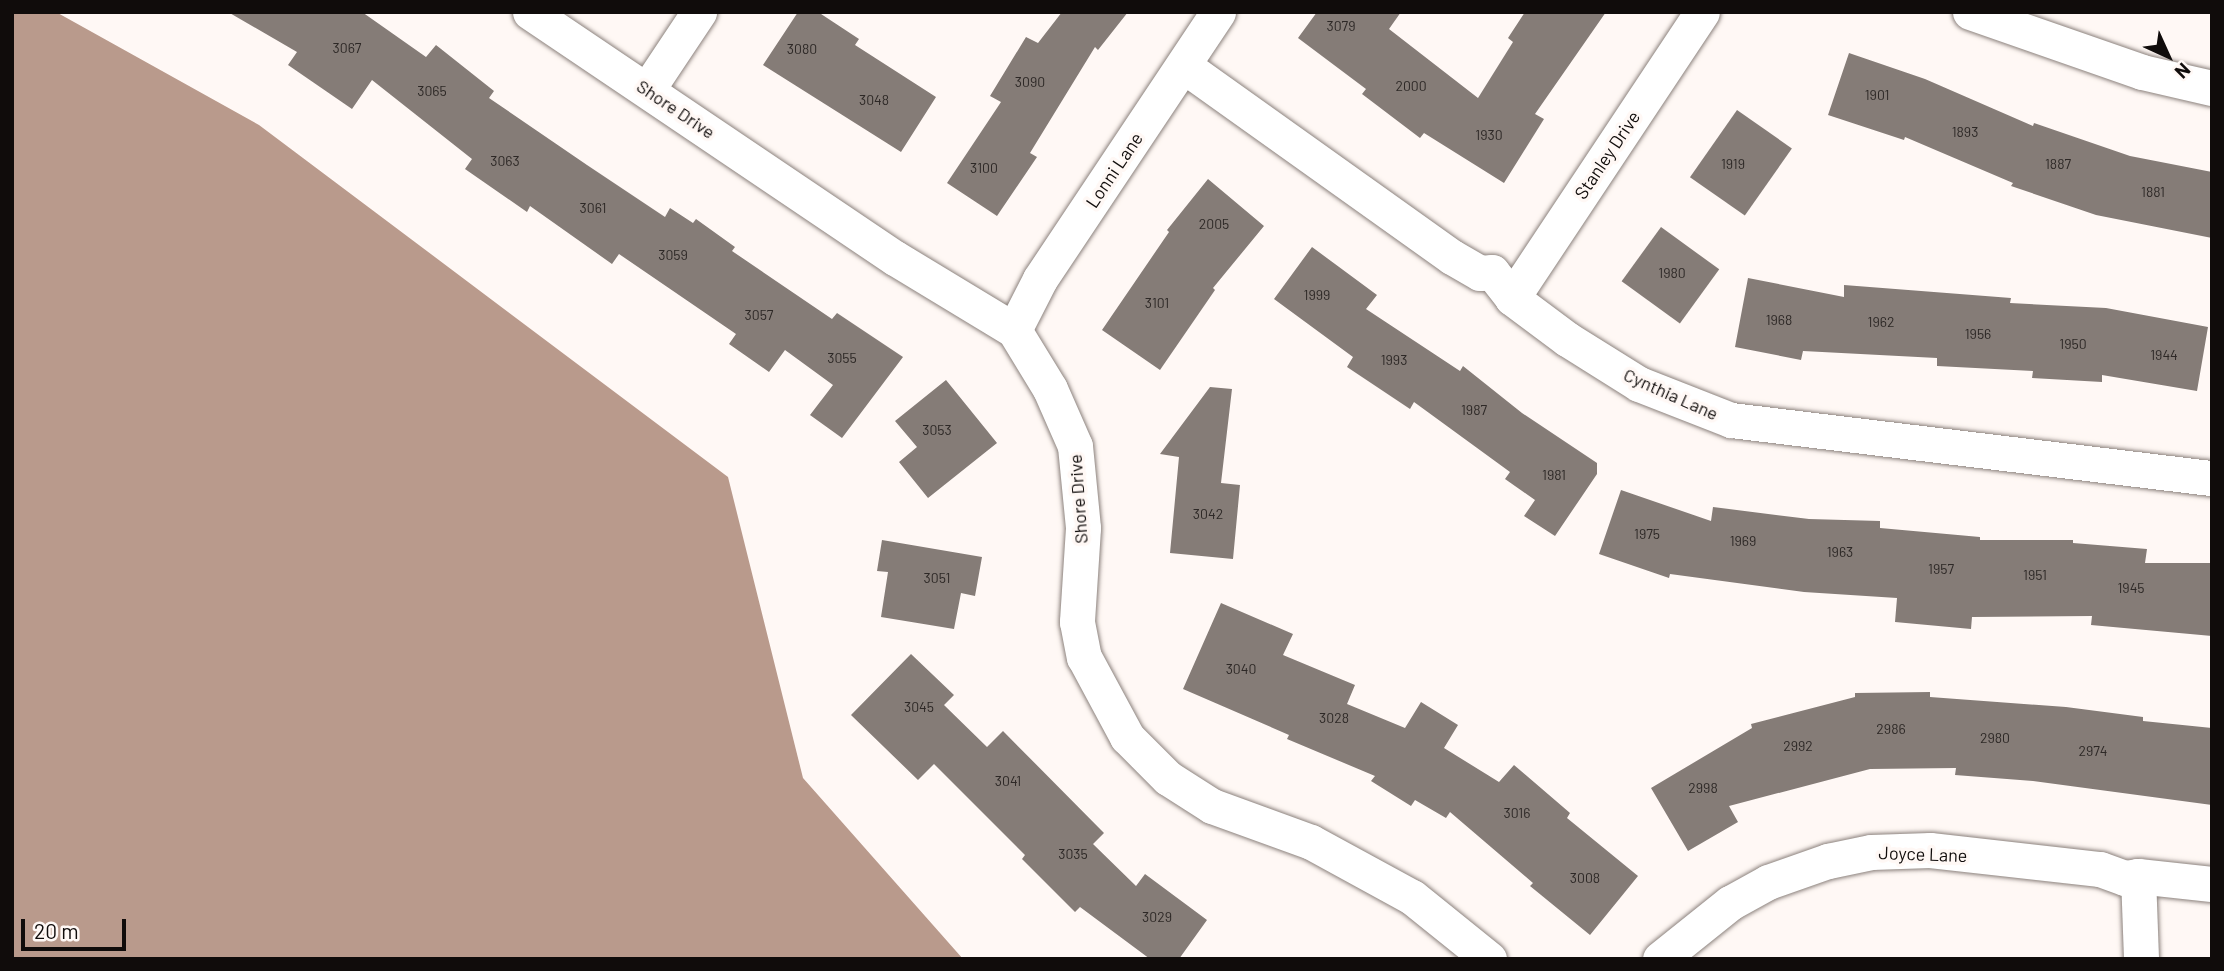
<!DOCTYPE html>
<style>
body{margin:0}
#map{position:relative;width:2224px;height:971px;overflow:hidden;background:#fff8f5;font-family:Barlow,sans-serif}
div>[style]{position:absolute}
.water>*{inset:0;background:#b99a8c}
.building>*{inset:0;background:#857c77;transform-origin:0 0}
.roads{filter:drop-shadow(0 0 2px #8c827d) drop-shadow(0 0 2px #8c827d)}
.street>*{height:35px;margin:-17.5px;padding:0 17.5px;transform-origin:17.5px;border-radius:17.5px;background:#fff}
span{translate:-50% -50%;white-space:nowrap;text-align:center;line-height:1.15;-webkit-text-stroke:7px #fff8f5;paint-order:stroke}
.number-label{font-size:14px;color:#2d2826}
.number-label span{-webkit-text-stroke-width:0}
.street-label{font-size:18px;color:#100c0b}
.frame{position:absolute;inset:0;border:14px solid #100c0b;pointer-events:none}
.north{position:absolute;left:2133px;top:21px;width:70px;height:70px;-webkit-text-stroke:5px #fff8f5;paint-order:stroke;rotate:135deg;font-size:19px;font-weight:700;line-height:28px;text-align:center;color:#100c0b}
.north::after{content:'';display:block;margin:auto;width:24px;height:32px;background:#100c0b;clip-path:polygon(50% 0,100% 100%,50% 72%,0 100%)}
.scale{position:absolute;left:21px;top:919px;width:105px;height:32px;box-sizing:border-box;border:4px solid #100c0b;border-top:0;padding-left:9px;font-size:21px;line-height:24px;white-space:nowrap;color:#100c0b;-webkit-text-stroke:5px #fff8f5;paint-order:stroke}
</style>
<div id="map">
<div class="water">
<i style="clip-path:polygon(12px 12px,56px 12px,259px 125px,728px 477px,803px 778px,963px 959px,12px 959px)"></i>
</div>
<div class="building">
<i style="clip-path:polygon(228px 12px,362px 12px,426px 57px,436px 45px,494px 91px,489px 98px,587px 165px,665px 217px,670px 208px,693px 223px,696px 219px,735px 247px,732px 251px,832px 319px,837px 313px,903px 357px,842px 438px,810px 415px,833px 385px,785px 350px,769px 372px,729px 344px,736px 334px,619px 254px,612px 264px,530px 206px,527px 212px,465px 169px,472px 159px,372px 80px,352px 109px,288px 65px,297px 52px)"></i>
<i style="clip-path:polygon(798px 12px,818px 12px,859px 39px,855px 45px,936px 97px,901px 152px,763px 65px)"></i>
<i style="clip-path:polygon(1062px 12px,1128px 12px,1098px 50px,1095px 47px,1030px 153px,1037px 157px,997px 216px,947px 183px,1001px 102px,990px 96px,1026px 37px,1038px 43px)"></i>
<i style="clip-path:polygon(1317px 12px,1401px 12px,1389px 29px,1478px 98px,1513px 42px,1508px 38px,1525px 12px,1606px 12px,1535px 114px,1544px 119px,1504px 183px,1424px 133px,1420px 138px,1362px 94px,1366px 89px,1298px 38px)"></i>
<i style="clip-path:polygon(1849px 53px,1925px 79px,2033px 126px,2034px 123px,2130px 156px,2212px 172px,2212px 238px,2096px 215px,2011px 186px,2013px 183px,1905px 137px,1904px 140px,1828px 115px)"></i>
<i style="left:1737px;top:110px;width:67px;height:82px;rotate:35deg"></i>
<i style="clip-path:polygon(1208px 179px,1264px 226px,1213px 288px,1215px 290px,1160px 370px,1102px 330px,1169px 232px,1167px 230px)"></i>
<i style="left:1661px;top:227px;width:72px;height:67px;rotate:36deg"></i>
<i style="clip-path:polygon(1312px 247px,1377px 295px,1366px 309px,1460px 371px,1463px 366px,1522px 413px,1597px 463px,1597px 474px,1555px 536px,1524px 516px,1535px 500px,1505px 479px,1510px 472px,1414px 402px,1410px 409px,1347px 367px,1353px 357px,1274px 299px)"></i>
<i style="clip-path:polygon(1748px 278px,1844px 297px,1844px 285px,2011px 298px,2010px 303px,2106px 308px,2208px 327px,2197px 391px,2102px 375px,2102px 382px,2032px 378px,2033px 371px,1937px 366px,1937px 358px,1803px 351px,1801px 360px,1735px 347px)"></i>
<i style="clip-path:polygon(946px 380px,997px 443px,928px 498px,899px 462px,917px 447px,895px 421px)"></i>
<i style="clip-path:polygon(1210px 387px,1232px 389px,1221px 483px,1240px 485px,1233px 559px,1170px 553px,1179px 457px,1160px 454px)"></i>
<i style="clip-path:polygon(1621px 490px,1711px 521px,1713px 507px,1809px 519px,1880px 521px,1880px 528px,1980px 537px,1980px 540px,2073px 540px,2073px 543px,2147px 549px,2145px 563px,2212px 563px,2212px 636px,2091px 625px,2092px 616px,1972px 617px,1971px 629px,1895px 622px,1897px 598px,1804px 592px,1670px 574px,1669px 578px,1599px 554px)"></i>
<i style="clip-path:polygon(882px 540px,982px 557px,975px 596px,961px 593px,954px 629px,881px 617px,888px 572px,877px 571px)"></i>
<i style="clip-path:polygon(1221px 603px,1293px 634px,1283px 655px,1355px 685px,1347px 704px,1405px 728px,1421px 702px,1458px 725px,1444px 748px,1499px 782px,1514px 765px,1570px 813px,1567px 818px,1638px 876px,1590px 935px,1530px 886px,1533px 883px,1450px 812px,1446px 818px,1415px 800px,1411px 806px,1371px 781px,1375px 776px,1287px 739px,1289px 735px,1183px 689px)"></i>
<i style="clip-path:polygon(911px 654px,954px 695px,944px 705px,987px 747px,1003px 731px,1104px 833px,1093px 844px,1136px 886px,1145px 874px,1207px 920px,1179px 959px,1150px 959px,1080px 907px,1075px 912px,1022px 859px,1025px 855px,934px 764px,918px 780px,851px 715px)"></i>
<i style="clip-path:polygon(1930px 692px,1930px 697px,2066px 707px,2143px 717px,2143px 721px,2212px 728px,2212px 805px,2033px 781px,1955px 775px,1956px 768px,1870px 769px,1729px 806px,1738px 822px,1688px 851px,1651px 788px,1752px 728px,1751px 724px,1855px 697px,1855px 693px)"></i>
</div>
<div class="roads">
<div class="street">
<i style="left:530px;top:12px;width:440px;rotate:34deg"></i>
<i style="left:895px;top:258px;width:139px;rotate:31.2deg"></i>
<i style="left:1014px;top:330px;width:69px;rotate:58.6deg"></i>
<i style="left:1050px;top:389px;width:62px;rotate:66.3deg"></i>
<i style="left:1075px;top:446px;width:82px;rotate:84.4deg"></i>
<i style="left:1083px;top:528px;width:94px;rotate:93.7deg"></i>
<i style="left:1077px;top:622px;width:36px;rotate:79deg"></i>
<i style="left:1084px;top:657px;width:91px;rotate:61.7deg"></i>
<i style="left:1127px;top:737px;width:58px;rotate:45deg"></i>
<i style="left:1168px;top:778px;width:52px;rotate:32.5deg"></i>
<i style="left:1212px;top:806px;width:105px;rotate:20deg"></i>
<i style="left:1311px;top:842px;width:115px;rotate:28.6deg"></i>
<i style="left:1412px;top:897px;width:99px;rotate:38.8deg"></i>
<i style="left:1970px;top:12px;width:182px;rotate:19.2deg"></i>
<i style="left:2142px;top:72px;width:72px;rotate:12.9deg"></i>
<i style="left:1184px;top:66px;width:329px;rotate:35.5deg"></i>
<i style="left:1452px;top:257px;width:32px;rotate:30deg"></i>
<i style="left:1480px;top:273px;width:12px;rotate:-5deg"></i>
<i style="left:1492px;top:272px;width:33px;rotate:52deg"></i>
<i style="left:1512px;top:298px;width:69px;rotate:36.7deg"></i>
<i style="left:1567px;top:339px;width:85px;rotate:32deg"></i>
<i style="left:1639px;top:384px;width:99px;rotate:21.4deg"></i>
<i style="left:1731px;top:420px;width:484px;rotate:6.9deg"></i>
<i style="left:647px;top:90px;width:94px;rotate:-56.3deg"></i>
<i style="left:1512px;top:298px;width:343px;rotate:-56.4deg"></i>
<i style="left:1014px;top:330px;width:57px;rotate:-63deg"></i>
<i style="left:1040px;top:279px;width:321px;rotate:-56.3deg"></i>
<i style="left:2138px;top:876px;width:83px;rotate:87.9deg"></i>
<i style="left:1660px;top:959px;width:90px;rotate:-38.7deg"></i>
<i style="left:1730px;top:903px;width:43px;rotate:-28.9deg"></i>
<i style="left:1768px;top:882px;width:64px;rotate:-19.3deg"></i>
<i style="left:1828px;top:861px;width:44px;rotate:-11.8deg"></i>
<i style="left:1871px;top:852px;width:59px;rotate:-1.9deg"></i>
<i style="left:1930px;top:850px;width:171px;rotate:6.4deg"></i>
<i style="left:2100px;top:869px;width:27px;rotate:20deg"></i>
<i style="left:2125px;top:878px;width:13px;rotate:-9deg"></i>
<i style="left:2138px;top:876px;width:74px;rotate:6.2deg"></i>
</div>
</div>
<div class="number-label">
<span style="left:1341px;top:26px">3079</span>
<span style="left:347px;top:48px">3067</span>
<span style="left:802px;top:49px">3080</span>
<span style="left:1030px;top:82px">3090</span>
<span style="left:1411px;top:86px">2000</span>
<span style="left:432px;top:91px">3065</span>
<span style="left:1877px;top:95px">1901</span>
<span style="left:874px;top:100px">3048</span>
<span style="left:1965px;top:132px">1893</span>
<span style="left:1489px;top:135px">1930</span>
<span style="left:505px;top:161px">3063</span>
<span style="left:1733px;top:164px">1919</span>
<span style="left:2058px;top:164px">1887</span>
<span style="left:984px;top:168px">3100</span>
<span style="left:2153px;top:192px">1881</span>
<span style="left:593px;top:208px">3061</span>
<span style="left:1214px;top:224px">2005</span>
<span style="left:673px;top:255px">3059</span>
<span style="left:1672px;top:273px">1980</span>
<span style="left:1317px;top:295px">1999</span>
<span style="left:1157px;top:303px">3101</span>
<span style="left:759px;top:315px">3057</span>
<span style="left:1779px;top:320px">1968</span>
<span style="left:1881px;top:322px">1962</span>
<span style="left:1978px;top:334px">1956</span>
<span style="left:2073px;top:344px">1950</span>
<span style="left:2164px;top:355px">1944</span>
<span style="left:842px;top:358px">3055</span>
<span style="left:1394px;top:360px">1993</span>
<span style="left:1474px;top:410px">1987</span>
<span style="left:937px;top:430px">3053</span>
<span style="left:1554px;top:475px">1981</span>
<span style="left:1208px;top:514px">3042</span>
<span style="left:1647px;top:534px">1975</span>
<span style="left:1743px;top:541px">1969</span>
<span style="left:1840px;top:552px">1963</span>
<span style="left:1941px;top:569px">1957</span>
<span style="left:2035px;top:575px">1951</span>
<span style="left:937px;top:578px">3051</span>
<span style="left:2131px;top:588px">1945</span>
<span style="left:1241px;top:669px">3040</span>
<span style="left:919px;top:707px">3045</span>
<span style="left:1334px;top:718px">3028</span>
<span style="left:1891px;top:729px">2986</span>
<span style="left:1995px;top:738px">2980</span>
<span style="left:1798px;top:746px">2992</span>
<span style="left:2093px;top:751px">2974</span>
<span style="left:1008px;top:781px">3041</span>
<span style="left:1703px;top:788px">2998</span>
<span style="left:1517px;top:813px">3016</span>
<span style="left:1073px;top:854px">3035</span>
<span style="left:1585px;top:878px">3008</span>
<span style="left:1157px;top:917px">3029</span>
</div>
<div class="street-label">
<span style="left:676px;top:109px;rotate:34deg">Shore Drive</span>
<span style="left:1607px;top:155px;rotate:-56deg">Stanley Drive</span>
<span style="left:1114px;top:170px;rotate:-56deg">Lonni Lane</span>
<span style="left:1671px;top:394px;rotate:24deg">Cynthia Lane</span>
<span style="left:1078px;top:499px;rotate:-94deg">Shore Drive</span>
<span style="left:1923px;top:854px;rotate:2deg">Joyce Lane</span>
</div>
<div class="frame"></div>
<div class="north">N</div>
<div class="scale">20 m</div>
</div>
